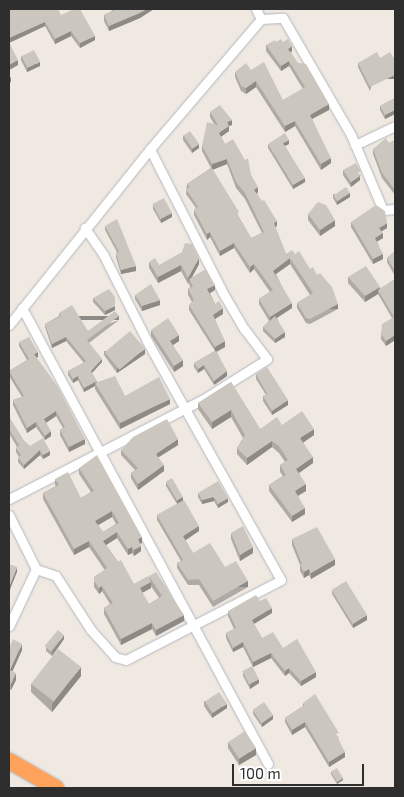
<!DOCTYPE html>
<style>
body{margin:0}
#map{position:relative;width:404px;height:797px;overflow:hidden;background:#efe9e1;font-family:"Exo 2",sans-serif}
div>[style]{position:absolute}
.roads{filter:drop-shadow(0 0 1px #b4b7c1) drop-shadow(0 0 1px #b4b7c1)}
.street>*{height:9px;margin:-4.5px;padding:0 4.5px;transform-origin:4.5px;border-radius:4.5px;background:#fff}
.highway>*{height:16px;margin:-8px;padding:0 8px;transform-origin:8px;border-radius:8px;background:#ffa35c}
.wall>*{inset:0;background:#afaba4}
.shaded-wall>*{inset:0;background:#8e8b86;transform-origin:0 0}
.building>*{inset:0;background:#cbc7bf;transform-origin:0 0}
span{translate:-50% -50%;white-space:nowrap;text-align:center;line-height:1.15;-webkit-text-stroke:5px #fff;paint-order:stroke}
.frame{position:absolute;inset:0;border:10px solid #2e2e2e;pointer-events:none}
.scale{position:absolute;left:232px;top:764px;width:132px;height:22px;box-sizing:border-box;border:2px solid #2e2e2e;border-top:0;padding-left:6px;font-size:15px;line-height:18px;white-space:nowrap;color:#2e2e2e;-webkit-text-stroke:4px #fff;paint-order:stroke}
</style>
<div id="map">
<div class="roads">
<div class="street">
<i style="left:261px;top:19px;width:22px;rotate:-3deg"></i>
<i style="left:283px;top:18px;width:135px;rotate:59.8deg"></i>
<i style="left:351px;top:135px;width:82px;rotate:66.9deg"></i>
<i style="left:383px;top:210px;width:12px;rotate:-5deg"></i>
<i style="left:355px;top:145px;width:44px;rotate:-25.4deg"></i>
<i style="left:22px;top:308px;width:518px;rotate:61.65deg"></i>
<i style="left:9px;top:325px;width:226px;rotate:-51.3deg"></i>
<i style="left:9px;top:499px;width:217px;rotate:-27.2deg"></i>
<i style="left:202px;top:400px;width:77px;rotate:-32.2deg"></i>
<i style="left:267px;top:359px;width:38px;rotate:-127deg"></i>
<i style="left:244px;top:329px;width:42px;rotate:-120.3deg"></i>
<i style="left:223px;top:293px;width:161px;rotate:-116.9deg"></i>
<i style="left:150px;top:149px;width:171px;rotate:-49.5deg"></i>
<i style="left:261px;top:19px;width:11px;rotate:-117deg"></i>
<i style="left:9px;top:515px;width:60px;rotate:63.4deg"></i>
<i style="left:36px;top:569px;width:63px;rotate:115.3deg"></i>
<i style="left:36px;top:569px;width:21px;rotate:19deg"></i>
<i style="left:56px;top:576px;width:64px;rotate:57.1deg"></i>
<i style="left:91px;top:630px;width:36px;rotate:48deg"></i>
<i style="left:115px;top:657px;width:11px;rotate:15deg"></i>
<i style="left:126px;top:660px;width:174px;rotate:-27.3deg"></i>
<i style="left:281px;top:580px;width:274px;rotate:-119.3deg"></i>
<i style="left:147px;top:341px;width:97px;rotate:-116.8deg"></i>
<i style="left:103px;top:254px;width:32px;rotate:-125deg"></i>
</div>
<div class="highway">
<i style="left:9px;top:761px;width:54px;rotate:29.9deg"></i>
</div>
</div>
<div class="wall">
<i style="clip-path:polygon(9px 9px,61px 15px,95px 40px,80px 48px,71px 36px,55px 44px,45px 26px,9px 43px,18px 65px,9px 70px)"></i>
<i style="clip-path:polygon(111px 9px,154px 9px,140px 18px,109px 31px,104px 21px,104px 15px,112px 11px)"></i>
<i style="clip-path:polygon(276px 42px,283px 42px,292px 51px,291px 53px,329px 110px,312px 119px,331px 163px,321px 170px,295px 126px,285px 132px,256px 87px,246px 94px,241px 91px,235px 77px,235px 72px,251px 70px,283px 100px,303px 89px,289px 66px,281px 71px,266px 51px,266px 45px)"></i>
<i style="clip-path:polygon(21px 56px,40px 66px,27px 72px,21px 60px)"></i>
<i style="clip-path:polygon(380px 58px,370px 91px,358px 67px,358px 63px)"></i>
<i style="clip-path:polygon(395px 98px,395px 114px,385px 119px,380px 110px,380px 106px)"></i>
<i style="clip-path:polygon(evenodd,210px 112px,232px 125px,229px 126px,229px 131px,221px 137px,225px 144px,251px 175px,258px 192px,257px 194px,277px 226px,275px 227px,286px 254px,338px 309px,310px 324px,306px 323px,297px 308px,297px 303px,310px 295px,290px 264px,276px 274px,292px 308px,277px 318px,285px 337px,275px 343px,263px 331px,263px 327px,269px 321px,259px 304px,259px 299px,270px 292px,254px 269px,250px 273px,234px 248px,220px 256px,210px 237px,207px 240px,194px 215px,194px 210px,196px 208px,186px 194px,187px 184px,211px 168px,202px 151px,202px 146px,214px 124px,210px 117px,210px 112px,227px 164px,236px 188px,245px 199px,262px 233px,251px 238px,212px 170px,227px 164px)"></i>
<i style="clip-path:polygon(183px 135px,199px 148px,192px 153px,183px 140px)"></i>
<i style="clip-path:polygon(395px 140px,395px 195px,382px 178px,373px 154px,373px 149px,389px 143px)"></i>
<i style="clip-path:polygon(268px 144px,289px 144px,285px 146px,305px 182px,293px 189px,268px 148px)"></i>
<i style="clip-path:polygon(343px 170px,361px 175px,360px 176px,360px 180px,351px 187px,343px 175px)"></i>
<i style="clip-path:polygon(333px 194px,350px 197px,337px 205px,333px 198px)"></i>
<i style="clip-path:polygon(153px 204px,172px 217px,161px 223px,153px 209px)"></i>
<i style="clip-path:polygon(308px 214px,335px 226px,320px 236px,308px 220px)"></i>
<i style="clip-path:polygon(351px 222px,387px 228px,382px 231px,383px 238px,377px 241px,383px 259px,373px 264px,351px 227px)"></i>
<i style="clip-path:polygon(105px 226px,136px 271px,121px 274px,116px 257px,116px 253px,117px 252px,105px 230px)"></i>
<i style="clip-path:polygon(395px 251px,395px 276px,387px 262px,387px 258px)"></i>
<i style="clip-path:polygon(149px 262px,159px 265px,199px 264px,192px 277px,215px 290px,210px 293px,215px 304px,223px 314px,215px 319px,225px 347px,217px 352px,227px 376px,214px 385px,204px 369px,198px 373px,194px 367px,194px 363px,215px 351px,189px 310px,189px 305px,192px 302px,188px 295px,188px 289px,190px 287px,189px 283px,188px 284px,181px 271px,158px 283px,149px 268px)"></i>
<i style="clip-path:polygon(348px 277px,380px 289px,395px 279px,395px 340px,386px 346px,381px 339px,381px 334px,392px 318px,378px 294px,365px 302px,348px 283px)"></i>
<i style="clip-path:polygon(135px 295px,160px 305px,142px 311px,135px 299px)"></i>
<i style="clip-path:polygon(93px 298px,115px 310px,105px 315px,93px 302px)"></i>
<i style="clip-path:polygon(59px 313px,88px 331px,119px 320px,89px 343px,102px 362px,92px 373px,97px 383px,125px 396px,170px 404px,120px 429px,95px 389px,95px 386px,84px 392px,78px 380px,73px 383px,68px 375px,68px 371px,84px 363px,66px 341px,52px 348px,45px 327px,45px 324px,59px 316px)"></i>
<i style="clip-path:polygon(151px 330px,179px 341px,173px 345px,183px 366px,174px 372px,151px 336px)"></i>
<i style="clip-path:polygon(19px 342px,38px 357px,36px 358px,85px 444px,69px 452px,60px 435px,60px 430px,63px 428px,56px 416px,46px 423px,51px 436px,45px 440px,36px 427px,27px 433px,13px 405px,13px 400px,22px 397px,9px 376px,9px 371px,27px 360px,19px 346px)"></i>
<i style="clip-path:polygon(104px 351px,145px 354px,117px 373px,104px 355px)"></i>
<i style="clip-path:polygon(256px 374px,288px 405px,272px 415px,263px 401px,263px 396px,266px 395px,256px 379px)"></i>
<i style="clip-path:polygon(231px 382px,260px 429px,282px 425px,314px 435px,303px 442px,313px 463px,299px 473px,306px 491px,298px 496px,305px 514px,292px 522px,269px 491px,269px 485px,283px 476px,280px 472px,280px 465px,285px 462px,279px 453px,272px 447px,247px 465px,237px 454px,237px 448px,243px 438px,231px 417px,212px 429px,198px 409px,198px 403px)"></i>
<i style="clip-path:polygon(9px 417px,24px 441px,30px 446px,50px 455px,43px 459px,40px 455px,24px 469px,18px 462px,18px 458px,19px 457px,16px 452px,16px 448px,17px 447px,9px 433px)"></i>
<i style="clip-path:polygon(178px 445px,158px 457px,164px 471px,138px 490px,131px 478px,131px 473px,135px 470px,121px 455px,121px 450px)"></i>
<i style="clip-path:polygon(evenodd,79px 468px,142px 543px,140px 543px,141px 551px,134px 556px,132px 553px,128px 555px,117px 538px,106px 545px,134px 584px,149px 578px,149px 576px,184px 621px,156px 636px,152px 629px,121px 645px,104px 614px,104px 608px,110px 604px,102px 591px,99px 594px,94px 587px,94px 577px,105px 570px,104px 569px,89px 547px,74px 555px,43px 499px,43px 493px,56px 486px,55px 485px,55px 479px,81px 498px,91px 492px,79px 474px,79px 468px,112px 517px,116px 524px,103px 532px,98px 525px,112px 517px,79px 468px,151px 586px,159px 598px,149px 604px,142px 593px,151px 588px,151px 586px)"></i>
<i style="clip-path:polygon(166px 482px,183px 500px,199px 531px,185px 540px,193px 553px,225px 567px,248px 587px,213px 607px,199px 585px,188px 585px,177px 568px,177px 563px,181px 561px,157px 520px,157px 515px,177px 504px,166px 486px)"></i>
<i style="clip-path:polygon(198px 493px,228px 502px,218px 508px,214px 501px,202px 504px,198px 497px)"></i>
<i style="clip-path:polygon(231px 533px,253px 553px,240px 561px,231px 539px)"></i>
<i style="clip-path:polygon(292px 539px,335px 565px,311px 579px,309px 575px,304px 578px,300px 571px,300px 565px,292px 545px)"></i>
<i style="clip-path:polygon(332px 590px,367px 620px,353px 628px,332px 594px)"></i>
<i style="clip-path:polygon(260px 601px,272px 613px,254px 624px,262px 638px,283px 648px,316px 677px,301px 686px,289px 673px,285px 676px,271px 658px,253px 667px,243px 647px,233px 652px,226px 638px,226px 633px,234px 629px,228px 616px,228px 611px)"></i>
<i style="clip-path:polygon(64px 639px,52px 656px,46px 651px,46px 647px)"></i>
<i style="clip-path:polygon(9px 648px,22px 650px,12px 672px,16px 680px,11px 690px,9px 689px)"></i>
<i style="clip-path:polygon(243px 672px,259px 683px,250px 689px,243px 676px)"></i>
<i style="clip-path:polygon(81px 676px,52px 712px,31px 692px,31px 684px)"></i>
<i style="clip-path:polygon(204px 701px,227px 708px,212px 718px,204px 706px)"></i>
<i style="clip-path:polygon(303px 703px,339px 738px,338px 738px,345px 757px,329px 767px,305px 727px,292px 735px,285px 722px,285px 718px,303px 706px)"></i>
<i style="clip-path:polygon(253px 710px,273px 719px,262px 727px,253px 714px)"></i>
<i style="clip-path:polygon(228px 742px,256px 755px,239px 765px,228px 748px)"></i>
<i style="clip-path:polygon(331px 771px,343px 780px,337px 784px,331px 774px)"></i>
</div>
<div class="shaded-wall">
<i style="clip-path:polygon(147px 9px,154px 9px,140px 18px,109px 31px,109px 26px)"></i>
<i style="clip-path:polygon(45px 22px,45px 26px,9px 43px,9px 38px)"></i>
<i style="clip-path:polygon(71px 31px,71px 36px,55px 44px,55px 39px)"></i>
<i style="clip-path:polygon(95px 36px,95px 40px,80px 48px,80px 43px)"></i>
<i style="clip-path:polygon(292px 46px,292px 51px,288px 54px,288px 49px)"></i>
<i style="clip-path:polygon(18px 60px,18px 65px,9px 70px,9px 65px)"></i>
<i style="clip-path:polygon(289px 61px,289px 66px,281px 71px,281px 66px)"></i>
<i style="clip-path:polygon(40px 62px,40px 66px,27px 72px,27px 68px)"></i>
<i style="left:395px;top:75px;width:4px;height:28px;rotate:90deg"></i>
<i style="clip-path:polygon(11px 77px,11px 82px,9px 83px,9px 78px)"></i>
<i style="clip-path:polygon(256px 81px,256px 87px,246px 94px,246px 88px)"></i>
<i style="clip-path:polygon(329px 104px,329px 110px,310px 120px,310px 115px)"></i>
<i style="clip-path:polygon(395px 110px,395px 114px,385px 119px,385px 115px)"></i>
<i style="clip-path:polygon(232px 120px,232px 125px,229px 126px,229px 131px,219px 138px,219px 133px,227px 122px)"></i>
<i style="clip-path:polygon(295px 121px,295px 126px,285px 132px,285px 126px)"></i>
<i style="clip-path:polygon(289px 140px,289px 144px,283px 147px,283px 143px)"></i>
<i style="clip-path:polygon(199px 144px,199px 148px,192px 153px,192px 149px)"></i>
<i style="clip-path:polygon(331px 158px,331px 163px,321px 170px,321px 164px)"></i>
<i style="clip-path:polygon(227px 159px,227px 164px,212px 170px,212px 164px)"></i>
<i style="clip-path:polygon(360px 176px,360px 180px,351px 187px,351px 182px)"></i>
<i style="clip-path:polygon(305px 178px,305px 182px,293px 189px,293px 185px)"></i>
<i style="clip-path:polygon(258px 187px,258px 192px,254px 195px,254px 190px)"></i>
<i style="clip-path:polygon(350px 193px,350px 197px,337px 205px,337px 200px)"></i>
<i style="clip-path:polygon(172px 213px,172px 217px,161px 223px,161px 219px)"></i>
<i style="clip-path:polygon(335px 220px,335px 226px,320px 236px,320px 230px)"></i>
<i style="clip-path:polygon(277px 221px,277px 226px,274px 228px,274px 223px)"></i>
<i style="clip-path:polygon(387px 223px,387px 228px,379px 233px,379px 228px)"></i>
<i style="clip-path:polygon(210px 232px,210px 237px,207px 240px,207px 234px)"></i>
<i style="clip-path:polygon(383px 233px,383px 238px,375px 243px,375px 238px)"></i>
<i style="clip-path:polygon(234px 243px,234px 248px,220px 256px,220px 251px)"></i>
<i style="clip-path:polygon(383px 254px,383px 259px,373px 264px,373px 259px)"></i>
<i style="clip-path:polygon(199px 258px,199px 264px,190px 281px,189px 279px,188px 284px,188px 278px)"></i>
<i style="clip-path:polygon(290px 258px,290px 264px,273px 276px,273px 271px)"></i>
<i style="clip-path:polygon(254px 264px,254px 269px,250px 273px,250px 267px)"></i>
<i style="clip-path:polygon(181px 265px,181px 271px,158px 283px,158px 277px)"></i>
<i style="clip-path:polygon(136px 266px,136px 271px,121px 274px,121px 270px)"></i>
<i style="clip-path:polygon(215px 285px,215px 290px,207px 295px,207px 289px)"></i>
<i style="clip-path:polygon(380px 287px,380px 293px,378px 290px,378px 294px,365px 302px,365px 296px)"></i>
<i style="clip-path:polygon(160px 300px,160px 305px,142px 311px,142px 306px)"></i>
<i style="clip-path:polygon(292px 303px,292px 308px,270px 322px,270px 317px)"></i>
<i style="left:338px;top:304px;width:5px;height:32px;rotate:90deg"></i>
<i style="clip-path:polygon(115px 306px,115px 310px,105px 315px,105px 311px)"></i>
<i style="clip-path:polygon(223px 308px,223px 314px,213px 320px,213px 315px)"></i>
<i style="left:119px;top:316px;width:4px;height:40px;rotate:90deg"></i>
<i style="clip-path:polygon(285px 332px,285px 337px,275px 343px,275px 339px)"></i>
<i style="clip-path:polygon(179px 335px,179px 341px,170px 347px,170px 341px)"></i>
<i style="clip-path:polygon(395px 335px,395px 340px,386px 346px,386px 341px)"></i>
<i style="clip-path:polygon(66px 337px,66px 341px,52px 348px,52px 344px)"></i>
<i style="clip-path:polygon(225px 341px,225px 347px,215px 352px,215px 347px)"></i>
<i style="clip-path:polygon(145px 349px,145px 354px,117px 373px,117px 369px)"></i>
<i style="clip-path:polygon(38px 352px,38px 357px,34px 359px,34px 354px)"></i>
<i style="clip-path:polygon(102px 359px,102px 362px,91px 374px,91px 371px)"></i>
<i style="clip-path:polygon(183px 360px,183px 366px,174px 372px,174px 366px)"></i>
<i style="clip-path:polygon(204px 365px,204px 369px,198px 373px,198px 369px)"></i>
<i style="clip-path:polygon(227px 371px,227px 376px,214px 385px,214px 381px)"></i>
<i style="clip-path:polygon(78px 376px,78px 380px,73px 383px,73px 379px)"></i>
<i style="clip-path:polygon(97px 381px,97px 385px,95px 383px,95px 386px,84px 392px,84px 388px)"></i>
<i style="clip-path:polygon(170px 399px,170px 404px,120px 429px,120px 423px)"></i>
<i style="clip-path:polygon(288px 400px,288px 405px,272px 415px,272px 411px)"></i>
<i style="clip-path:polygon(231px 410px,231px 417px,212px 429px,212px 422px)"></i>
<i style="clip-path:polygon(56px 411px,56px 416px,44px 424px,44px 419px)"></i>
<i style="clip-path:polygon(36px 422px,36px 427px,27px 433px,27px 428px)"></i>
<i style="clip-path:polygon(314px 429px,314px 435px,300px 445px,300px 438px)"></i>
<i style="clip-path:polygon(51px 431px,51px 436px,45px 440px,45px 436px)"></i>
<i style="clip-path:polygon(85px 439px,85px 444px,69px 452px,69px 447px)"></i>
<i style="clip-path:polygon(178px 439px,178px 445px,156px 459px,156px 454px)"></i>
<i style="clip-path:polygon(272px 441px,272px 447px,247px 465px,247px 458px)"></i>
<i style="clip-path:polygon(40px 450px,40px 455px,24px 469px,24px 465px)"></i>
<i style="clip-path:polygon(50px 451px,50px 455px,43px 459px,43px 455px)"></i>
<i style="clip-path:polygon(313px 457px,313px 463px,296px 475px,296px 469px)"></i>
<i style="clip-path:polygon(164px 465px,164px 471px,138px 490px,138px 484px)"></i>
<i style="clip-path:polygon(306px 484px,306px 491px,295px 497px,295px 491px)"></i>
<i style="clip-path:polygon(183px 497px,183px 501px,177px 504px,177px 500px)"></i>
<i style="clip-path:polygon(214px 497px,214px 501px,202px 504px,202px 500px)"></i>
<i style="clip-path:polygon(228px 498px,228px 502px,218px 508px,218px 504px)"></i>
<i style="clip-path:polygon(305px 508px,305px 514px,292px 522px,292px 516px)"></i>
<i style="clip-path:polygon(112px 511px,112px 517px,95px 527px,95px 521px)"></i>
<i style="clip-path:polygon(199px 526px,199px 531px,183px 542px,183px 536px)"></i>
<i style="clip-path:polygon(117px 532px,117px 538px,103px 547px,103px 541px)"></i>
<i style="clip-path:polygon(142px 537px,142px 543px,138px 545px,138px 539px)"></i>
<i style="clip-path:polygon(89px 541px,89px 547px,74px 555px,74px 549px)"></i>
<i style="clip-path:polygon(141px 546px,141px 551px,134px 556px,134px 550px)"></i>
<i style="clip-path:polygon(132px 547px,132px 553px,128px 555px,128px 549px)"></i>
<i style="clip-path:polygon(253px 547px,253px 553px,240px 561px,240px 555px)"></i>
<i style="clip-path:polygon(335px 559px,335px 565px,311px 579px,311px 573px)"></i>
<i style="clip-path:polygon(17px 567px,17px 572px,9px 592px,9px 587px)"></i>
<i style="clip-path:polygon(309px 569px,309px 575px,304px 578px,304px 572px)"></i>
<i style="left:248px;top:581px;width:6px;height:40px;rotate:90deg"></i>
<i style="clip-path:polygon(151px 582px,151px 588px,140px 594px,140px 588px)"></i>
<i style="clip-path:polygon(102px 586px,102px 591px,99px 594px,99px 588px)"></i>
<i style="clip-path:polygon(272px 608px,272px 613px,252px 625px,252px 620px)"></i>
<i style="clip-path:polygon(184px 615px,184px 621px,156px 636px,156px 630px)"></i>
<i style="clip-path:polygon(367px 615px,367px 620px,353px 628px,353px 624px)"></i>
<i style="clip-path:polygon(152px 623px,152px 629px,121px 645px,121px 639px)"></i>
<i style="clip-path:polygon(64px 635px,64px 639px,52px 656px,52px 652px)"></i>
<i style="clip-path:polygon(243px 642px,243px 647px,233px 652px,233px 648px)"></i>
<i style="clip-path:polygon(22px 644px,22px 650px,10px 677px,10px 670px)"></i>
<i style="clip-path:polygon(271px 653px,271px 658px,253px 667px,253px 662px)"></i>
<i style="clip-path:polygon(81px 667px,81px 676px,52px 712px,52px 704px)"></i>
<i style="clip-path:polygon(289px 668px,289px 673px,285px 676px,285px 671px)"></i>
<i style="clip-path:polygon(316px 672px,316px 677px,301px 686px,301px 681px)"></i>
<i style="clip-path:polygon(16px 673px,16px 680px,11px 690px,11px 684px)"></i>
<i style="clip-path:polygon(259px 679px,259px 683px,250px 689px,250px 684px)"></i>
<i style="clip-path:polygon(227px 704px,227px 708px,212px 718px,212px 713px)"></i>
<i style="clip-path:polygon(273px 715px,273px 719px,262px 727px,262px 723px)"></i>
<i style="clip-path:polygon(305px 722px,305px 727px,292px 735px,292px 730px)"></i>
<i style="clip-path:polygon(256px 748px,256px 755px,239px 765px,239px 759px)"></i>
<i style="clip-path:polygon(345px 752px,345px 757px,329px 767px,329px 762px)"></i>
<i style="clip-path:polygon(343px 778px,343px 780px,337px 784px,337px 782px)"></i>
</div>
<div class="building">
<i style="clip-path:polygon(9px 9px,58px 9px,61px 15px,74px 9px,80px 9px,95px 36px,80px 43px,71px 31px,55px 39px,45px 22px,9px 38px)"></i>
<i style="clip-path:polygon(114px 9px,147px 9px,140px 13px,109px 26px,104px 15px,115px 10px)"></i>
<i style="clip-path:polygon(281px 39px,283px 42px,288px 39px,292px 46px,288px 49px,298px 63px,306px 64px,329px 104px,310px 115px,331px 158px,321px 164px,295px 121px,285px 126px,256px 81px,246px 88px,241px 86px,235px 72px,246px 63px,251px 70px,264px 62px,283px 100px,305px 87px,289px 61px,281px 66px,266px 45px,275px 40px,276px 42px)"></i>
<i style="clip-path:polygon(9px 42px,18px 60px,9px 65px)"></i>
<i style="left:34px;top:50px;width:13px;height:14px;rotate:63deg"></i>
<i style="clip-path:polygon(377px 52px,380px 58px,390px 52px,395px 60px,395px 75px,370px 87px,358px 63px)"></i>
<i style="clip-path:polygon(395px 98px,395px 110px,385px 115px,380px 106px)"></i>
<i style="clip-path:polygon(220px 105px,232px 120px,227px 122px,229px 126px,219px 133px,225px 144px,233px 139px,245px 160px,248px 158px,251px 175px,258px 187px,254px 190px,262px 201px,264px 200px,277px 221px,274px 223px,286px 254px,292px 250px,295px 254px,299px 251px,310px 269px,313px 267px,317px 275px,320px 273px,332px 287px,338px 304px,310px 319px,306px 318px,297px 303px,313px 293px,290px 258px,273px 271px,292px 303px,270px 317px,259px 299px,273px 290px,254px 264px,250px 267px,234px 243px,220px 251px,210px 232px,207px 234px,194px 210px,198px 207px,186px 189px,190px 187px,187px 184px,212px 168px,239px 212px,237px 214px,251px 238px,264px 232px,245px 193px,236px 182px,227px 159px,212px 164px,202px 146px,207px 122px,218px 125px,210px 112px)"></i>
<i style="left:190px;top:131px;width:16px;height:8px;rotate:55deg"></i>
<i style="clip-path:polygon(285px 133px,289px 140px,283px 143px,305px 178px,293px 185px,268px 144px)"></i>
<i style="clip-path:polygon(386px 138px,389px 143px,395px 140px,395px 190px,382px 173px,373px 149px)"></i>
<i style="clip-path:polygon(356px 163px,361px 171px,358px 173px,360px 176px,351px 182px,343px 170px)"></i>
<i style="left:346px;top:187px;width:7px;height:15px;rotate:56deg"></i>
<i style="left:164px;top:198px;width:17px;height:13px;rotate:62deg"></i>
<i style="clip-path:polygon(318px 202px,326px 205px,335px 220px,320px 230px,308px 214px)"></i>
<i style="clip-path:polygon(376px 205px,385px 211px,387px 223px,379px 228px,383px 233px,375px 238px,383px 254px,373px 259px,351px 222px)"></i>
<i style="clip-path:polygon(117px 219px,136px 266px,121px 270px,116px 253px,119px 252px,105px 226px)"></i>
<i style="clip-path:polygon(185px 243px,192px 244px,199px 258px,188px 278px,181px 265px,158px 277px,149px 262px,155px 258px,159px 265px,182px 252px)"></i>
<i style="clip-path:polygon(395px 251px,395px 271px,387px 258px)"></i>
<i style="clip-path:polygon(366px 266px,380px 287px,365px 296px,348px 277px)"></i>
<i style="clip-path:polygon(206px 269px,215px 285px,207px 289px,215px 304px,219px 301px,223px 308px,213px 315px,225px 341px,215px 347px,189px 305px,194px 300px,188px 289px,193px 286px,189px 279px)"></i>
<i style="clip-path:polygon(395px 279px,395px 335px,386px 341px,381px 334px,382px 324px,394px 317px,378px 290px)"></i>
<i style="clip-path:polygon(151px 284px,160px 300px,142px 306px,135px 295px)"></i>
<i style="clip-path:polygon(109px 289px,115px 297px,115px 306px,105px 311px,93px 298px)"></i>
<i style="clip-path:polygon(72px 305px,88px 331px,115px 311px,119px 316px,87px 340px,102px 359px,91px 371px,97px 381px,84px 388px,78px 376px,73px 379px,68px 371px,86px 361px,66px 337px,52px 344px,45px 324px,61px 316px,59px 313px)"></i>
<i style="clip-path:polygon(275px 316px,285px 332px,275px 339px,263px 327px)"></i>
<i style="clip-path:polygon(168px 318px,179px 335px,170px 341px,183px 360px,174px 366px,151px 330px)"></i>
<i style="left:130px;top:331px;width:23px;height:33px;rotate:50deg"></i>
<i style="clip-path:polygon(29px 337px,38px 352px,34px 354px,58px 387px,85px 439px,69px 447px,60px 430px,65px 427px,56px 411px,44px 419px,51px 431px,45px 436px,36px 422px,27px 428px,13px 400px,24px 396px,9px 371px,29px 359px,19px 342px)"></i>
<i style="clip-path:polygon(216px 351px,227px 371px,214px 381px,204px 365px,198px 369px,194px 363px)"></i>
<i style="clip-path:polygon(267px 367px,288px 400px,272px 411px,263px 396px,267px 394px,256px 374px)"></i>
<i style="clip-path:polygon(115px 376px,125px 396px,159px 377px,170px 399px,120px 423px,95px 383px)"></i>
<i style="clip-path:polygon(231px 382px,260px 429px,277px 417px,282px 425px,302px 411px,314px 429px,300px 438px,313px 457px,296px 469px,306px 484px,295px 491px,305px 508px,292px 516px,269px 485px,286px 475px,280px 465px,288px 460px,279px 446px,272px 441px,247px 458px,237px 448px,245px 435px,231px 410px,212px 422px,198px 403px)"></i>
<i style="clip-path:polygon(9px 417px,24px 441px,30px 446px,43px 438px,50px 451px,43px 455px,40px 450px,24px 465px,18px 458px,21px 455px,16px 448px,19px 445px,9px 429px)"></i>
<i style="clip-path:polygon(167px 419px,178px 439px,156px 454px,164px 465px,138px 484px,131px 473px,138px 468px,121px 450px,133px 437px)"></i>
<i style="clip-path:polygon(evenodd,97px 455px,142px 537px,138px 539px,141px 546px,134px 550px,132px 547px,128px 549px,117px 532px,103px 541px,118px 562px,121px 560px,134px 584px,148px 576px,151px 582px,140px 588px,149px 604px,162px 596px,149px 576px,156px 572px,184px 615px,156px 630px,152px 623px,121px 639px,104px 608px,113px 603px,102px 586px,99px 588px,94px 581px,94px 577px,107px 568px,104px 563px,89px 541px,74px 549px,43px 493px,59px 485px,55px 479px,68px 472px,81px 498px,94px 491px,79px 468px,97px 455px,112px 511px,119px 523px,103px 532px,95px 521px,112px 511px)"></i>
<i style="left:172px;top:478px;width:22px;height:7px;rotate:60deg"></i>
<i style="clip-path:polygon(218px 481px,228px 498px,218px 504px,214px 497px,202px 500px,198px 493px)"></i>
<i style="clip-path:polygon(184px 500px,199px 526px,183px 536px,193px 553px,210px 543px,225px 567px,236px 561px,248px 581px,213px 601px,199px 579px,188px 580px,177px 563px,183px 560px,157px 515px)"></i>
<i style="clip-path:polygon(243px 526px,253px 547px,240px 555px,231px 533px)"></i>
<i style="clip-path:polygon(317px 527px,335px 559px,311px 573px,309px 569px,304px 572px,300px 565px,302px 564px,292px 539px)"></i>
<i style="clip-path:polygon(9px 564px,17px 567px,9px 587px)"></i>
<i style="left:346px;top:581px;width:40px;height:17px;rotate:58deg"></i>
<i style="clip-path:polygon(256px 595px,260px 601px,266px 598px,272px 608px,252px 620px,262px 638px,273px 632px,283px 648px,297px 639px,316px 672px,301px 681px,289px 668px,285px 671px,271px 653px,253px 662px,243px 642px,233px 648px,226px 633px,236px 628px,228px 611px)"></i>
<i style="left:58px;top:630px;width:8px;height:21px;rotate:40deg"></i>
<i style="clip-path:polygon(13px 639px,22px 644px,10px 670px,16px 673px,11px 684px,9px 682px,9px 648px)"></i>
<i style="left:58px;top:649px;width:29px;height:44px;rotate:38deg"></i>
<i style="left:252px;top:666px;width:15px;height:11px;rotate:62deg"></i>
<i style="left:219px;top:692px;width:14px;height:17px;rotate:56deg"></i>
<i style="clip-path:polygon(315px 694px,339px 733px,336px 734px,345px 752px,329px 762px,305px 722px,292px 730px,285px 718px,305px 705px,303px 703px)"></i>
<i style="left:264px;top:702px;width:16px;height:14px;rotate:55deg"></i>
<i style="left:245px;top:731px;width:20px;height:20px;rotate:57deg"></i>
<i style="left:337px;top:768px;width:12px;height:7px;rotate:59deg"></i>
</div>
<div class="frame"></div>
<div class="scale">100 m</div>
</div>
